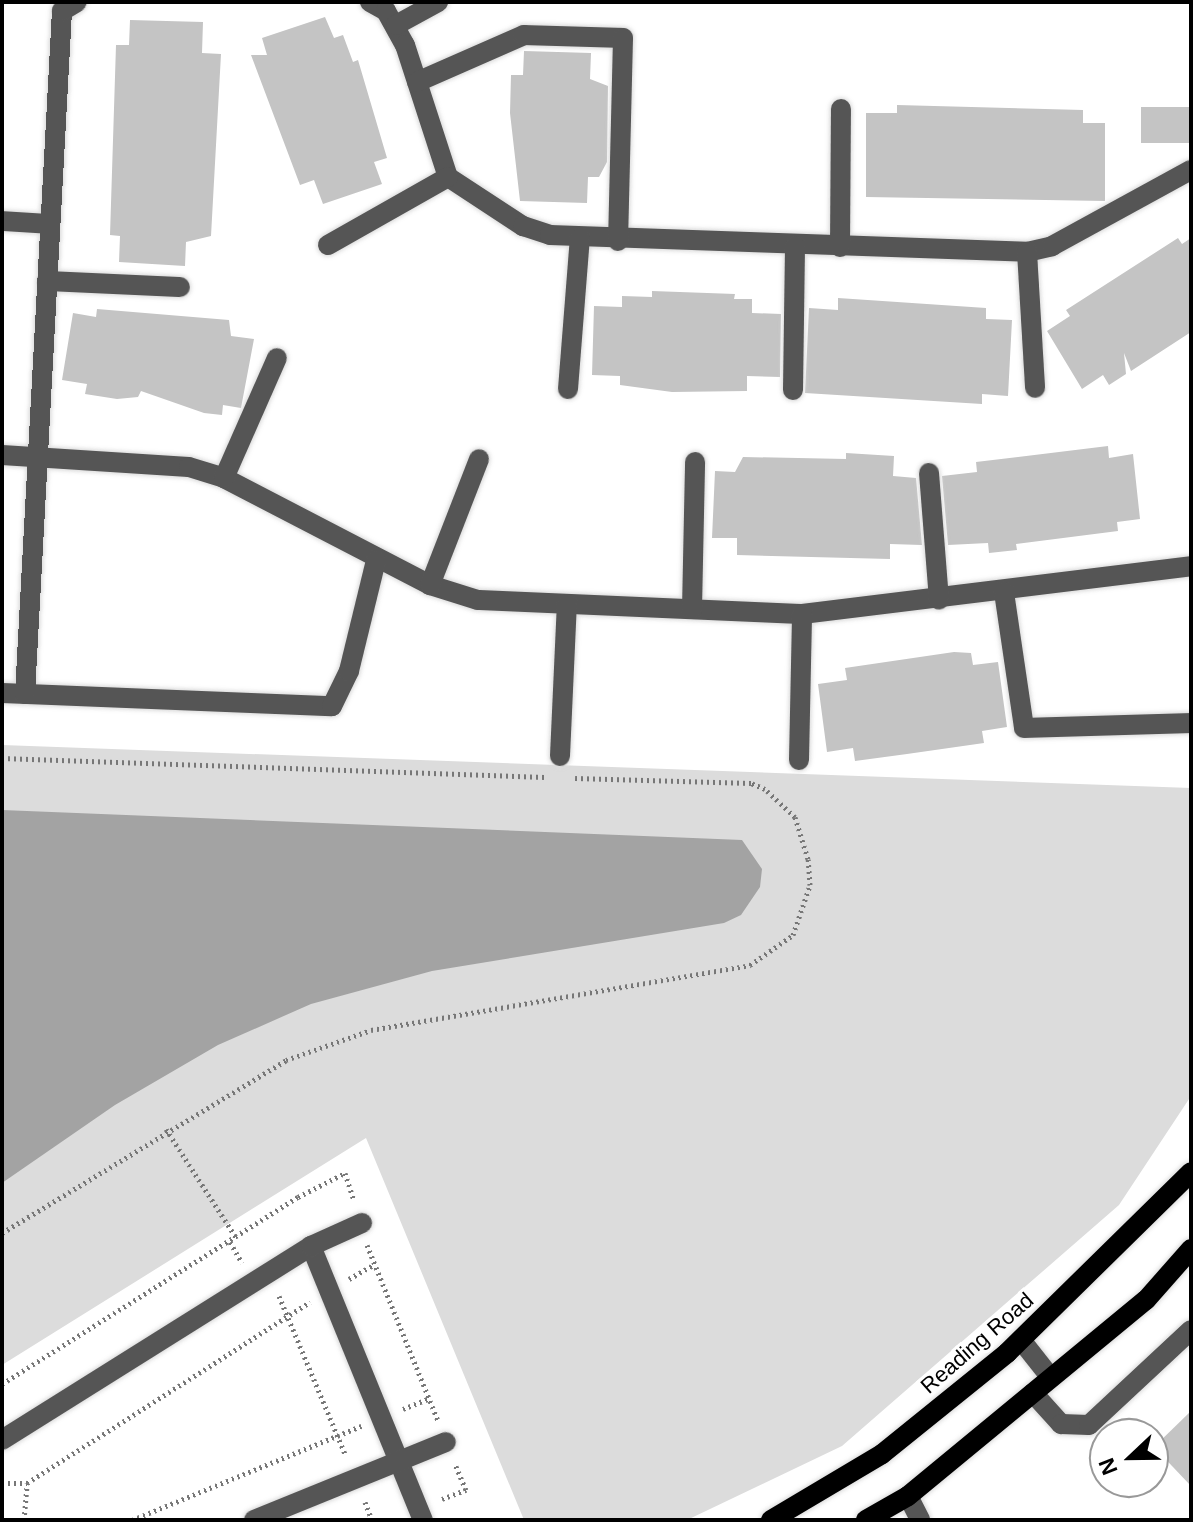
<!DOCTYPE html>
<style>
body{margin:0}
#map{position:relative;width:1193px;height:1522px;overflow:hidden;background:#fff;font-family:Arial,sans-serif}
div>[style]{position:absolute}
.green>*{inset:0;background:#dcdcdc}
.water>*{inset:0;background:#a3a3a3}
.building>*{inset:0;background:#c4c4c4;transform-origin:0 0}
.path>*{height:5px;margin-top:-2.5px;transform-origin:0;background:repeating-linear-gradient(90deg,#777 0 2px,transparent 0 6px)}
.roads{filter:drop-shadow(0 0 2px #dbdbdb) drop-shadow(0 0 2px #dbdbdb)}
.minor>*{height:20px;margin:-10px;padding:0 10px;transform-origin:10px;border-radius:10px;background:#555}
.major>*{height:20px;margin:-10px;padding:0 10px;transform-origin:10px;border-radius:10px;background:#000}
span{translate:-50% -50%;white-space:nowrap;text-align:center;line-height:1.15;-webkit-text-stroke:6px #fff;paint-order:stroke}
.street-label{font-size:22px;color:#000}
.frame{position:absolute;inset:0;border:4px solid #000;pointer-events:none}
.north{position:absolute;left:1089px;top:1418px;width:80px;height:80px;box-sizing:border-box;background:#fff;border:2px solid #999;border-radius:50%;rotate:248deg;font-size:22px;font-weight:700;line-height:32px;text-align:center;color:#000}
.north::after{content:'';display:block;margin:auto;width:28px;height:36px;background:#000;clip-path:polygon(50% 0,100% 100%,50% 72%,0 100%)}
</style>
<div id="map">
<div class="green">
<i style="clip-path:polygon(2px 745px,1191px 788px,1191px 1096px,1119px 1205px,842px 1446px,687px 1520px,524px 1520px,366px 1138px,2px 1365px)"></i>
</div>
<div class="water">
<i style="clip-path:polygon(2px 810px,742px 840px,762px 869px,760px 887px,741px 915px,724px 923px,432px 971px,311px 1004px,218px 1045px,115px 1105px,2px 1183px)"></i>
</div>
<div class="building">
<i style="clip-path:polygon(325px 17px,334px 38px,343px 35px,353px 62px,358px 60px,387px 158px,374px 162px,382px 184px,323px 204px,314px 180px,300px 185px,251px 55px,267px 55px,262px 38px)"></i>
<i style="clip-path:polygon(130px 20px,203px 22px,202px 53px,221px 54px,211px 236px,186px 242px,185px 266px,119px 262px,120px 236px,110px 235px,116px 45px,129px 45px)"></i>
<i style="clip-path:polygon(524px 51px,591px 53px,590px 79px,608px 86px,607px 162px,599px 177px,588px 177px,587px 203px,520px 201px,510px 113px,511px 75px,523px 75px)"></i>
<i style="clip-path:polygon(897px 105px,1083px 110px,1083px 123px,1105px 123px,1105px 201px,866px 197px,866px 113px,897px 113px)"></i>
<i style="left:1141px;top:107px;width:50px;height:36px"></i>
<i style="clip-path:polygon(1178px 238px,1182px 244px,1191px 238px,1191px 332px,1131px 371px,1124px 353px,1126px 374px,1109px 385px,1103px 375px,1082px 389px,1047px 331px,1070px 316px,1066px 310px)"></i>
<i style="clip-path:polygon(652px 291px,735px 294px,734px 299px,752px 299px,752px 313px,781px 314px,780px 377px,747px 376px,747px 391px,672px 392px,620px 385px,620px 376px,592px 375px,594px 306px,622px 307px,622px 296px,652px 297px)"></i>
<i style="clip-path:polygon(838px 298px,986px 308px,986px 319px,1012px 320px,1008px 396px,982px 394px,982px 404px,805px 393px,809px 308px,838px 310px)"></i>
<i style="clip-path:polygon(97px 309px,229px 320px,231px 336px,254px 339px,241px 408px,223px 405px,222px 415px,204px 413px,141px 391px,138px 397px,117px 399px,85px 394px,87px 384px,62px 380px,73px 313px,96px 317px)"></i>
<i style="clip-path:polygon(1108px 446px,1109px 458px,1133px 454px,1140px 519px,1117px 522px,1118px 531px,1016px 544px,1017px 550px,989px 553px,988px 543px,948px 545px,942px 476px,977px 472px,976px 462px)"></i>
<i style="clip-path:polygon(846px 453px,894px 456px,893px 476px,916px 478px,922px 545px,890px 544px,890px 559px,737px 555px,737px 538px,712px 538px,715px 471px,735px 472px,743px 457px,846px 459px)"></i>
<i style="clip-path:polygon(954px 652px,971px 653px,973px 665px,998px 662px,1007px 727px,982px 731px,984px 743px,907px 754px,855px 761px,853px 748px,827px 752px,818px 684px,847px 680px,845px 668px)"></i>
<i style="clip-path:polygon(1191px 1411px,1191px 1486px,1154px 1447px)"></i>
</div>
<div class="path">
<i style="left:2px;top:758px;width:543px;rotate:2deg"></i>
<i style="left:166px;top:1129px;width:129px;rotate:57.1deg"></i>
<i style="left:2px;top:1233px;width:333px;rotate:-31.3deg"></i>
<i style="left:286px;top:1060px;width:90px;rotate:-19.4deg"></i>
<i style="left:371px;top:1030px;width:385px;rotate:-9.7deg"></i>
<i style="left:750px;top:965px;width:52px;rotate:-34.9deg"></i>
<i style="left:793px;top:935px;width:53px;rotate:-71.2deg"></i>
<i style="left:810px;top:885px;width:26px;rotate:-94deg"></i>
<i style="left:808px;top:859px;width:44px;rotate:-107.2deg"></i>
<i style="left:795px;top:817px;width:41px;rotate:-137deg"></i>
<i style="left:765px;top:789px;width:15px;rotate:-157deg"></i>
<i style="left:751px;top:783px;width:176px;rotate:-178.4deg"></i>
<i style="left:230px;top:1242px;width:24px;rotate:60deg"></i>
<i style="left:367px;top:1245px;width:190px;rotate:68deg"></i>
<i style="left:349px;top:1279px;width:28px;rotate:-30deg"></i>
<i style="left:279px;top:1296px;width:173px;rotate:67.3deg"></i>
<i style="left:2px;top:1384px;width:350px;rotate:-32.3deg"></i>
<i style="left:298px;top:1197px;width:53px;rotate:-27.1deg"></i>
<i style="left:345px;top:1173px;width:29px;rotate:72deg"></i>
<i style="left:403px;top:1409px;width:27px;rotate:-22deg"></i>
<i style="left:2px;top:1483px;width:25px"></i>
<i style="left:442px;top:1499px;width:26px;rotate:-21deg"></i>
<i style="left:466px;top:1490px;width:28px;rotate:-113deg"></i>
<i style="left:365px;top:1502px;width:19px;rotate:69deg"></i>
<i style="left:24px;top:1520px;width:37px;rotate:-85deg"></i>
<i style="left:27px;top:1483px;width:336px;rotate:-32.6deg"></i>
<i style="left:132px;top:1520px;width:248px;rotate:-22.3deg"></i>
</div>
<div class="roads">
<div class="minor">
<i style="left:370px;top:2px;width:18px;rotate:29deg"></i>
<i style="left:386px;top:11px;width:39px;rotate:61deg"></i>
<i style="left:405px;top:45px;width:139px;rotate:72deg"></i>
<i style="left:448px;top:177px;width:90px;rotate:33.2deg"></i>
<i style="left:523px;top:226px;width:28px;rotate:18deg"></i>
<i style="left:550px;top:235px;width:477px;rotate:2deg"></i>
<i style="left:1027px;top:252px;width:26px;rotate:-13deg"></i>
<i style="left:1052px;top:246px;width:158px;rotate:-28.7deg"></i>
<i style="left:396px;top:25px;width:48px;rotate:-28.7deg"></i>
<i style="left:417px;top:82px;width:117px;rotate:-23.7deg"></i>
<i style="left:524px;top:35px;width:99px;rotate:1.7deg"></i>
<i style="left:623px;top:38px;width:203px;rotate:91.4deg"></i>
<i style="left:2px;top:221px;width:48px;rotate:3.6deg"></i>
<i style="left:328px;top:245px;width:138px;rotate:-29.5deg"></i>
<i style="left:840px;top:247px;width:138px;rotate:-89.6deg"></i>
<i style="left:1027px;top:252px;width:136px;rotate:86.6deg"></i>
<i style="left:47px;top:281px;width:133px;rotate:2.6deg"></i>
<i style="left:568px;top:389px;width:151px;rotate:-85.5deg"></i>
<i style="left:793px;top:390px;width:144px;rotate:-89.2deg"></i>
<i style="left:2px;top:455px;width:187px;rotate:3.7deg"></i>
<i style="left:189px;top:467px;width:37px;rotate:17deg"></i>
<i style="left:224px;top:478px;width:232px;rotate:27.4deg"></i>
<i style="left:430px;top:585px;width:50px;rotate:17.4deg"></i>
<i style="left:478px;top:600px;width:324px;rotate:2.5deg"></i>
<i style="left:802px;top:614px;width:392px;rotate:-7deg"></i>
<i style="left:929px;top:473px;width:127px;rotate:85.5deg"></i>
<i style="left:224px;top:478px;width:131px;rotate:-66.2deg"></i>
<i style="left:430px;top:585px;width:135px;rotate:-68.7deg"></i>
<i style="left:1004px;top:592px;width:137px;rotate:81.6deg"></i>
<i style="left:1024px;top:728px;width:167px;rotate:-1.7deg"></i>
<i style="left:692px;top:609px;width:147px;rotate:-88.8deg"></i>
<i style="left:2px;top:693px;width:330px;rotate:2.3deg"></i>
<i style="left:332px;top:706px;width:39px;rotate:-64deg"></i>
<i style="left:349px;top:671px;width:114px;rotate:-76.3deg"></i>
<i style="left:25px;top:694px;width:684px;rotate:-86.9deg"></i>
<i style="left:62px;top:11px;width:17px;rotate:-31deg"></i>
<i style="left:560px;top:756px;width:152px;rotate:-87.4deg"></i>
<i style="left:799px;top:760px;width:146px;rotate:-88.8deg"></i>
<i style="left:311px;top:1246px;width:296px;rotate:67.8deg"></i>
<i style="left:1021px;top:1340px;width:48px;rotate:51.7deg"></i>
<i style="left:1033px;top:1393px;width:42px;rotate:47.9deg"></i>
<i style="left:1061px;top:1424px;width:28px;rotate:2deg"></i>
<i style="left:1089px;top:1425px;width:139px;rotate:-43deg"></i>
<i style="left:2px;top:1440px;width:365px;rotate:-32.1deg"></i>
<i style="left:311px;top:1246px;width:56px;rotate:-24.3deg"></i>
<i style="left:908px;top:1496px;width:27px;rotate:63deg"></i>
<i style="left:254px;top:1520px;width:207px;rotate:-22.1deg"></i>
</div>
<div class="major">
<i style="left:771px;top:1520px;width:129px;rotate:-30.7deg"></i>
<i style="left:882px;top:1454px;width:161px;rotate:-38.9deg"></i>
<i style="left:1007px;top:1353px;width:258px;rotate:-44.5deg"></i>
<i style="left:866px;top:1520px;width:48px;rotate:-29.7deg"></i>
<i style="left:908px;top:1496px;width:308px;rotate:-39.5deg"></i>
<i style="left:1146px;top:1300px;width:68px;rotate:-48.6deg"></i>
</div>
</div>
<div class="street-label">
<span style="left:977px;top:1343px;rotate:-41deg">Reading Road</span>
</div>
<div class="frame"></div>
<div class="north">N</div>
</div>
